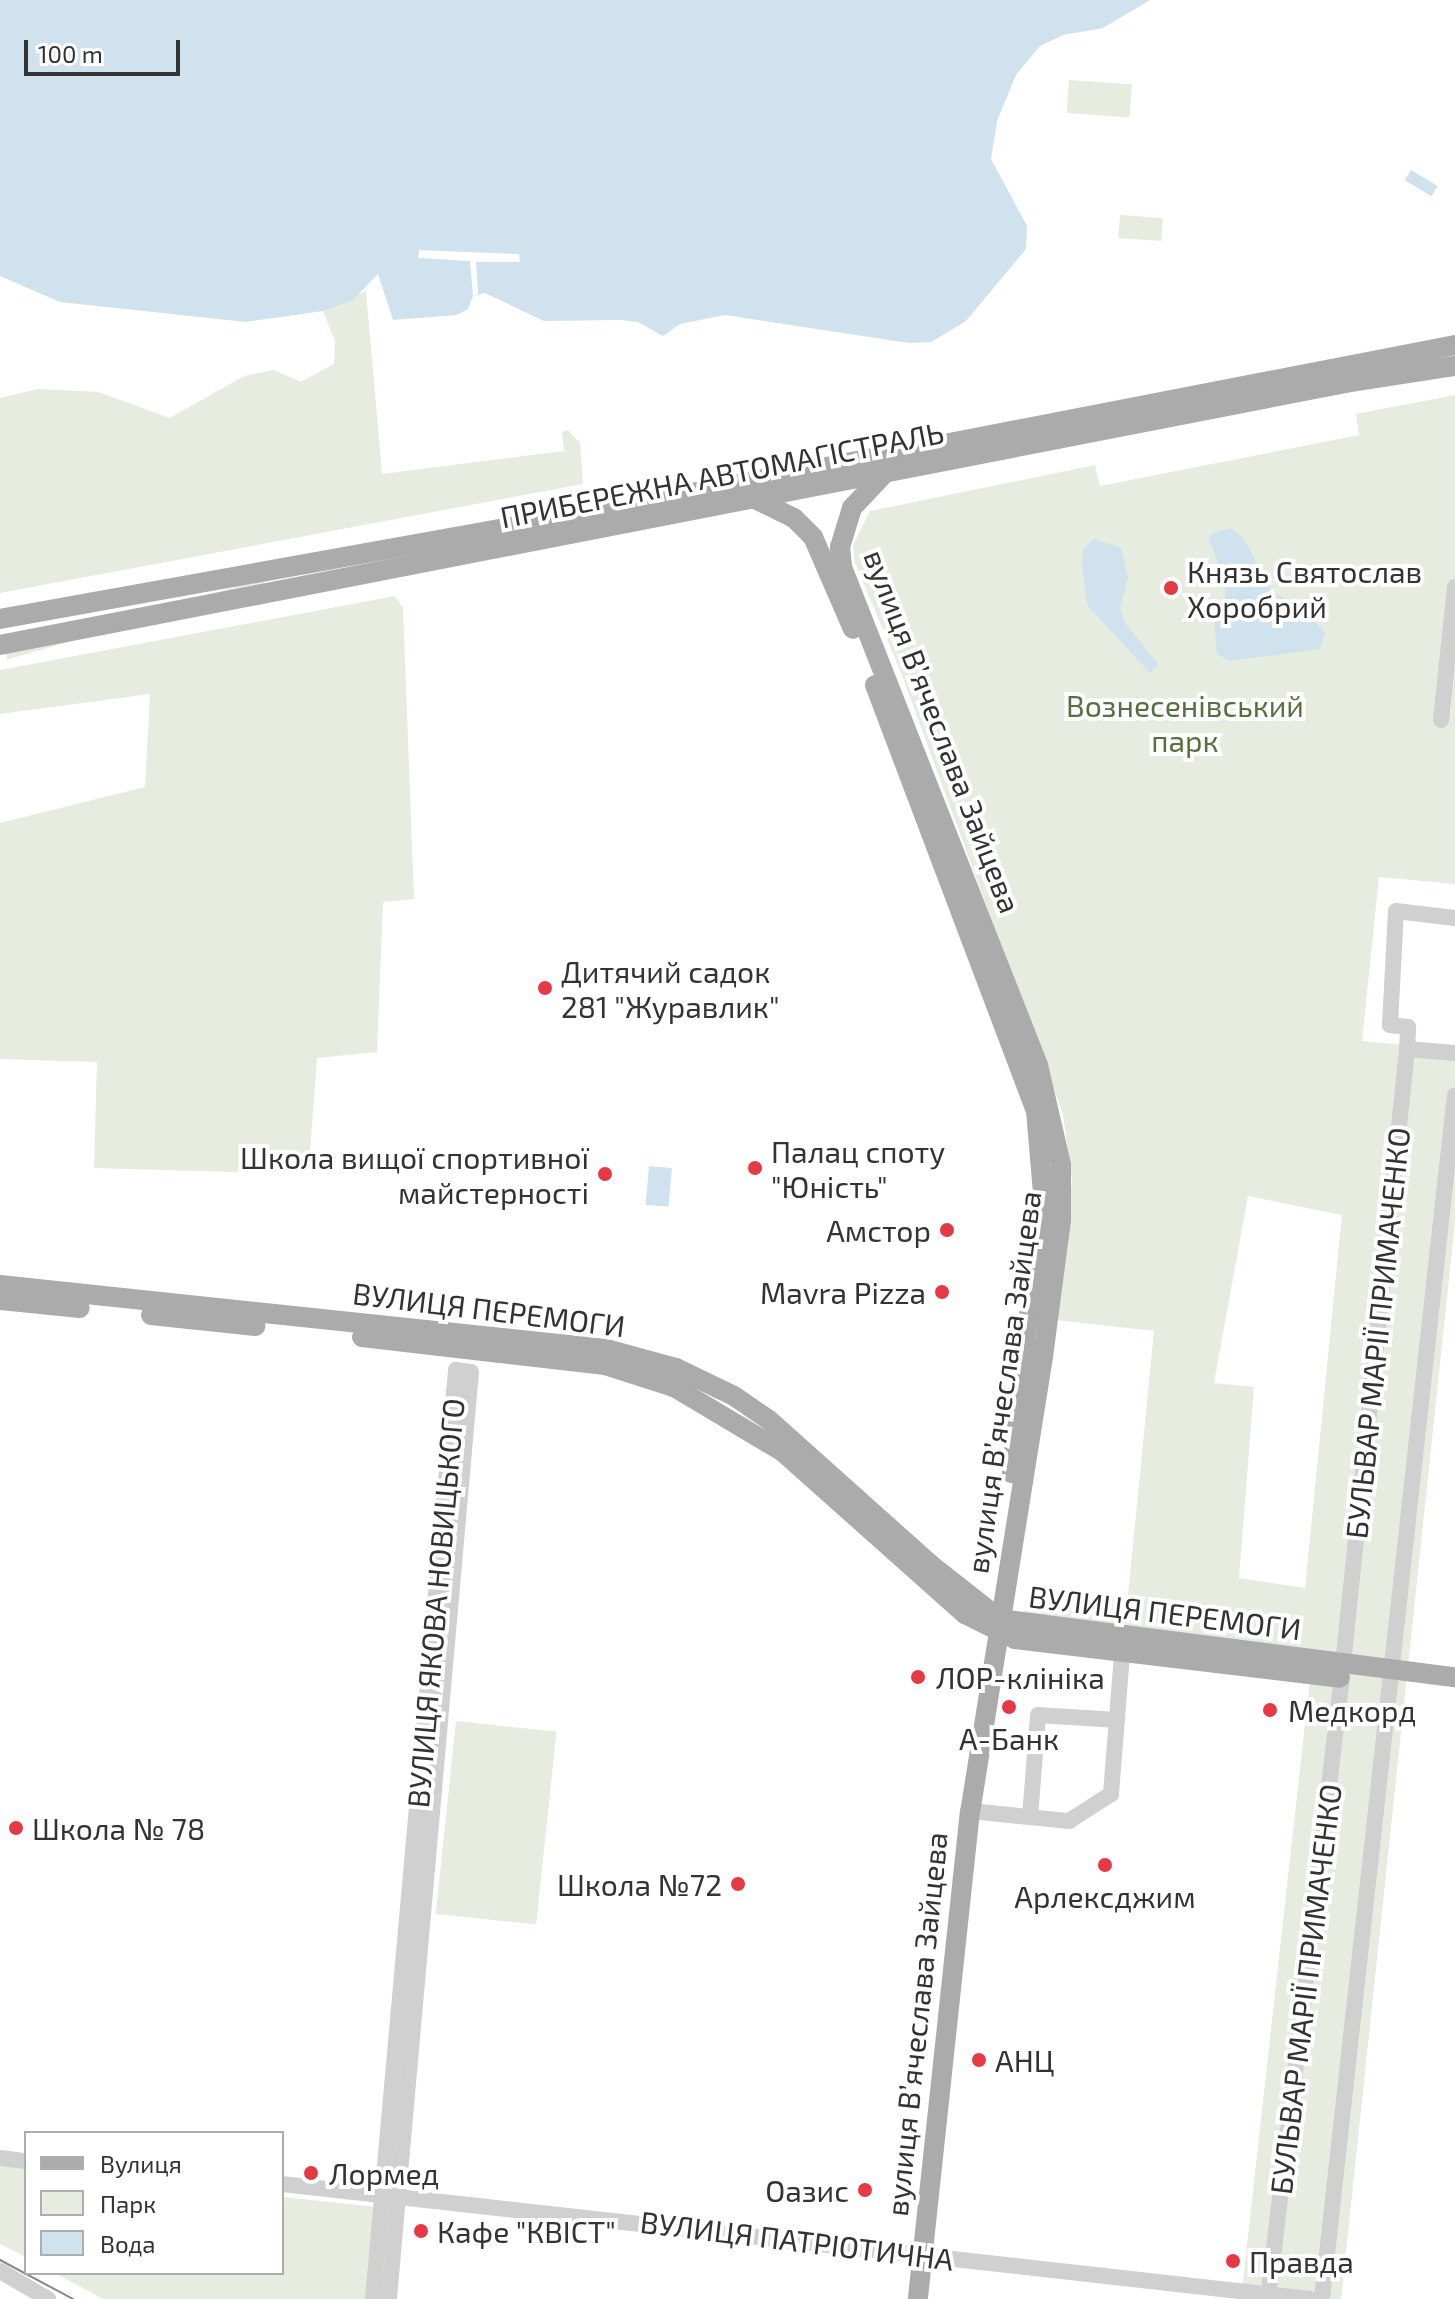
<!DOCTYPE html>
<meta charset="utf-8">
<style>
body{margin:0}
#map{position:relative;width:1455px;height:2299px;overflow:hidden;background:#fff;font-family:"Exo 2",sans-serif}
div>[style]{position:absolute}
.green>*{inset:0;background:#e6ecdf;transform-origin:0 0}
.water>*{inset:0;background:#cfe2ee;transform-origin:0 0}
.pier>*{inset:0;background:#fff}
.minor>*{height:16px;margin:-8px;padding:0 8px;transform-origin:8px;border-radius:8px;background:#d0d0d0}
.major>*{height:20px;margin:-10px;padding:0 10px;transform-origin:10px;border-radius:10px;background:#ababab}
.tram>*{height:2px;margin:-1px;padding:0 1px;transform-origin:1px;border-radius:1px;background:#888}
.dots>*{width:22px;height:22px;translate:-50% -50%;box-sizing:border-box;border:4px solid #fff;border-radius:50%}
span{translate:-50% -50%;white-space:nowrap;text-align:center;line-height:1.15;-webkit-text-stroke:8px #fff;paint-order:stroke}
.street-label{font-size:30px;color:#333}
.poi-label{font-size:30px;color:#333}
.left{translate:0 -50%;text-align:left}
.right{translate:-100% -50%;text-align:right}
.park-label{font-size:30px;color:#56703f}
.legend{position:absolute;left:24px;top:2131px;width:260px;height:144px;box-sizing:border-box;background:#fff;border:2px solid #adadad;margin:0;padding:10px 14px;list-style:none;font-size:24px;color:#333}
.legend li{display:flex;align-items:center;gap:16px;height:40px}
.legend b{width:40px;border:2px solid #adadad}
.scale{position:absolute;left:24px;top:40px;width:156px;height:36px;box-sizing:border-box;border:4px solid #333;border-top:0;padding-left:10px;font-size:24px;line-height:28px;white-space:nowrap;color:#333;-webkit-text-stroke:6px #fff;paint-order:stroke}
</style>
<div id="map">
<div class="green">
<i style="left:1069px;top:80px;width:63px;height:33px;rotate:4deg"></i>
<i style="left:1120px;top:215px;width:43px;height:23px;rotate:4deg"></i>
<i style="clip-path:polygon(366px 291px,382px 474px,564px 451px,562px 432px,568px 430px,580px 443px,583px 484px,0 593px,0 398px,38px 389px,98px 392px,170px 418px,244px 376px,274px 370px,301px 382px,334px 364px,335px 341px,323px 311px)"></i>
<i style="clip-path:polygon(evenodd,1455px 395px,1455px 884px,1379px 877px,1362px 1041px,1455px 1050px,1455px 1222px,1341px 2299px,1241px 2299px,1313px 1652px,1021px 1622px,1026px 1605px,1128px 1596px,1154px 1331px,1056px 1320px,1072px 1180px,1063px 1114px,900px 670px,855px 563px,853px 545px,870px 511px,1095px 465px,1100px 486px,1359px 435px,1356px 414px,1455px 395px,1248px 1196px,1342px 1215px,1305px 1588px,1239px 1578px,1254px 1387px,1214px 1383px,1248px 1196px)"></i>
<i style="left:263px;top:579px;width:7px;height:268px;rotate:74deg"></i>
<i style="clip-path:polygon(395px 596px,403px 608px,414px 899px,383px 902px,377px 1052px,317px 1058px,309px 1164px,233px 1172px,94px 1168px,97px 1062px,0 1059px,0 823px,145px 787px,150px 694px,0 714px,0 670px)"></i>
<i style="left:456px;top:1721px;width:101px;height:194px;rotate:6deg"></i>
<i style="clip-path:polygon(0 2165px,26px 2169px,26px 2257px,0 2244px)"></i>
<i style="clip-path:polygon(282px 2197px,376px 2207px,367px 2299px,103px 2299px,55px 2273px,282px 2273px)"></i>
</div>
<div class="water">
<i style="clip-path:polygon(0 0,1150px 0,1103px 28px,1063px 35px,1040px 46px,1016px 75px,997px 121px,991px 159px,1027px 226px,1026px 249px,966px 321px,931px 342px,909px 343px,725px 315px,680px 324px,663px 336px,638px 322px,620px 320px,544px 321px,485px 293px,473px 296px,468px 309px,457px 315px,393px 320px,378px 274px,353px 300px,323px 311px,246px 322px,60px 302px,0 276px)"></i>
<i style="left:1411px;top:170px;width:31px;height:12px;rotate:31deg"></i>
<i style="clip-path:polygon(1231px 528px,1244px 539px,1272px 592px,1300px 606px,1325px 633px,1320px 649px,1229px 661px,1217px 654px,1214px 616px,1225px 610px,1225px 581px,1209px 539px,1211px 534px)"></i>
<i style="clip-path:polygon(1094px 539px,1121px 548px,1128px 577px,1120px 608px,1125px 623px,1158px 664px,1150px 673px,1087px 605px,1082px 564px,1083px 549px)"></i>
<i style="left:649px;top:1166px;width:23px;height:39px;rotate:5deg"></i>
</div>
<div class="pier">
<i style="clip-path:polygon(419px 250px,519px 254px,520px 262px,476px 262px,478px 294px,473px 296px,470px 261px,418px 258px)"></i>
</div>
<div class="minor">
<i style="left:1441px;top:720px;width:134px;rotate:-84deg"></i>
<i style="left:1407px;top:1049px;width:48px;rotate:4.8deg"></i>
<i style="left:970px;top:1811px;width:100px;rotate:5.8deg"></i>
<i style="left:1069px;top:1821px;width:50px;rotate:-32.7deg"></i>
<i style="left:1111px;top:1794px;width:140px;rotate:-85.5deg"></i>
<i style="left:1030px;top:1817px;width:102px;rotate:-85.5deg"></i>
<i style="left:1038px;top:1715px;width:79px;rotate:3.6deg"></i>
<i style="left:0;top:2158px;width:26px;rotate:7deg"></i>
<i style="left:282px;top:2184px;width:1035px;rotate:6.38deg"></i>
<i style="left:0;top:2271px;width:56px;rotate:30.3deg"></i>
<i style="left:373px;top:2299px;width:933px;rotate:-84.89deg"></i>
<i style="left:456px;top:1370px;width:15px;rotate:8deg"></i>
<i style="left:471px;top:1372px;width:931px;rotate:95.06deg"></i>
<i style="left:1268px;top:2299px;width:610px;rotate:-83.22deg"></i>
<i style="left:1340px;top:1693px;width:647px;rotate:-84.06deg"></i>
<i style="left:1407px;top:1049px;width:22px;rotate:-87deg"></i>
<i style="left:1408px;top:1027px;width:18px;rotate:-174deg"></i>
<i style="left:1390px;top:1025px;width:114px;rotate:-87deg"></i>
<i style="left:1396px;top:911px;width:59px;rotate:6.8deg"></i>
<i style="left:1322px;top:2299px;width:1211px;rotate:-83.7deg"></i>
</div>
<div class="major">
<i style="left:884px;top:474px;width:47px;rotate:133.3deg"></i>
<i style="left:852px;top:508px;width:41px;rotate:107.1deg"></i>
<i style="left:840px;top:547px;width:20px;rotate:84deg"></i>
<i style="left:842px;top:567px;width:535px;rotate:68.52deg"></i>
<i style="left:1038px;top:1065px;width:103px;rotate:77deg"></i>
<i style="left:1061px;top:1165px;width:55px;rotate:90deg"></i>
<i style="left:1061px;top:1220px;width:138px;rotate:97.5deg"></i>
<i style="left:1043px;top:1357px;width:460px;rotate:99.1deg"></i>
<i style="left:970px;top:1811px;width:491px;rotate:96.1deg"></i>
<i style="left:757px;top:500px;width:41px;rotate:25.9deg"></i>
<i style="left:794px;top:518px;width:27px;rotate:45deg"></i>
<i style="left:813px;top:537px;width:100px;rotate:66.5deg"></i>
<i style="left:0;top:619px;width:604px;rotate:-10.21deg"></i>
<i style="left:594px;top:512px;width:877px;rotate:-10.98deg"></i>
<i style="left:0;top:645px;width:1375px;rotate:-11.02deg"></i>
<i style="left:1350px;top:382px;width:106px;rotate:-8.7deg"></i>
<i style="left:875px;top:685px;width:455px;rotate:69.3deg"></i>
<i style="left:1036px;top:1111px;width:106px;rotate:85.1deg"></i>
<i style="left:1045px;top:1217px;width:117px;rotate:99.4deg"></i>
<i style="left:1026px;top:1332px;width:142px;rotate:95.7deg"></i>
<i style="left:0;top:1285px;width:609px;rotate:6.03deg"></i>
<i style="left:606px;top:1349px;width:73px;rotate:15.2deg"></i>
<i style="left:676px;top:1368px;width:64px;rotate:25.8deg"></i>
<i style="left:734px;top:1396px;width:42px;rotate:34.4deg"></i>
<i style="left:769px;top:1420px;width:216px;rotate:41.8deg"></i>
<i style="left:930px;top:1564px;width:89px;rotate:38.2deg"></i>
<i style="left:1000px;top:1619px;width:459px;rotate:7.3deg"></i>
<i style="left:0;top:1300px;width:80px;rotate:5.7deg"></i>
<i style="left:151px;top:1315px;width:105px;rotate:6deg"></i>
<i style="left:362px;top:1337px;width:245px;rotate:6.6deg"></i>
<i style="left:605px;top:1365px;width:72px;rotate:17.7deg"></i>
<i style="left:674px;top:1387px;width:127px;rotate:30.8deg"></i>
<i style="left:783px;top:1452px;width:244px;rotate:41.7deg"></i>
<i style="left:965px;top:1614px;width:56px;rotate:26.6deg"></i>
<i style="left:1015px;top:1639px;width:327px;rotate:6.8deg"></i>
</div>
<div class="tram">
<i style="left:0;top:2260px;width:83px;rotate:28.1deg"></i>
</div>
<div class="dots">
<i style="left:1171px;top:588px;background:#e63946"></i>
<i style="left:545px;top:988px;background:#e63946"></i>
<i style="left:755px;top:1168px;background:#e63946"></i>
<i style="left:605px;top:1174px;background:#e63946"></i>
<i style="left:947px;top:1230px;background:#e63946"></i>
<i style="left:942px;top:1292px;background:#e63946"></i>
<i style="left:918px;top:1677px;background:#e63946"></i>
<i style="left:1009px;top:1707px;background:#e63946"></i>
<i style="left:1270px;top:1710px;background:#e63946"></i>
<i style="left:16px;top:1828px;background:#e63946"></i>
<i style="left:1105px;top:1865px;background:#e63946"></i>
<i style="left:738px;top:1884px;background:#e63946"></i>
<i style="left:979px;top:2060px;background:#e63946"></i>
<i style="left:311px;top:2173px;background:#e63946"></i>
<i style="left:865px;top:2190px;background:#e63946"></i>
<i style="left:421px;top:2231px;background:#e63946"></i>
<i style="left:1233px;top:2261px;background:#e63946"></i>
</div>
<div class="street-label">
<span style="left:722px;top:474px;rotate:-11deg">ПРИБЕРЕЖНА АВТОМАГІСТРАЛЬ</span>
<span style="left:943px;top:731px;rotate:69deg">вулиця Вʼячеслава Зайцева</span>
<span style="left:489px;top:1309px;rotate:7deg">ВУЛИЦЯ ПЕРЕМОГИ</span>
<span style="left:1377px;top:1333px;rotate:-84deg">БУЛЬВАР МАРІЇ ПРИМАЧЕНКО</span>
<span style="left:1003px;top:1382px;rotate:-82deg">вулиця Вʼячеслава Зайцева</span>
<span style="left:435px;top:1603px;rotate:-85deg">ВУЛИЦЯ ЯКОВА НОВИЦЬКОГО</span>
<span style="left:1165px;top:1612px;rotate:7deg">ВУЛИЦЯ ПЕРЕМОГИ</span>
<span style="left:1305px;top:1989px;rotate:-83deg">БУЛЬВАР МАРІЇ ПРИМАЧЕНКО</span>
<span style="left:916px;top:2024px;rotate:-84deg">вулиця Вʼячеслава Зайцева</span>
<span style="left:797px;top:2240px;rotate:7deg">ВУЛИЦЯ ПАТРІОТИЧНА</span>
</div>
<div class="poi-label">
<span class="left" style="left:1187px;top:588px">Князь Святослав<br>Хоробрий</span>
<span class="left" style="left:561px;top:988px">Дитячий садок<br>281 "Журавлик"</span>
<span class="left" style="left:771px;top:1168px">Палац споту<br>"Юність"</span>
<span class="right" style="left:589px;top:1174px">Школа вищої спортивної<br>майстерності</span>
<span class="right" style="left:931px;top:1230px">Амстор</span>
<span class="right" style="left:926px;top:1292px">Mavra Pizza</span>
<span class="left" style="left:936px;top:1677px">ЛОР-клініка</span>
<span class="left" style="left:1288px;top:1710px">Медкорд</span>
<span style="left:1009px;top:1738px">А-Банк</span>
<span class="left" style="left:32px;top:1828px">Школа № 78</span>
<span class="right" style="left:722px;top:1884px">Школа №72</span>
<span style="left:1105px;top:1896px">Арлексджим</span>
<span class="left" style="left:995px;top:2060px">АНЦ</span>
<span class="left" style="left:329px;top:2173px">Лормед</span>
<span class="right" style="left:849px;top:2190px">Оазис</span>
<span class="left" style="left:437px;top:2231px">Кафе "КВІСТ"</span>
<span class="left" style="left:1249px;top:2261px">Правда</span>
</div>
<div class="park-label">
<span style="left:1185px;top:722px">Вознесенівський<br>парк</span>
</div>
<ul class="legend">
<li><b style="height:10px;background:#ababab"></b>Вулиця</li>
<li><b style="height:22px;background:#e6ecdf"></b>Парк</li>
<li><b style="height:22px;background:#cfe2ee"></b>Вода</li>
</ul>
<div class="scale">100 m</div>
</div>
